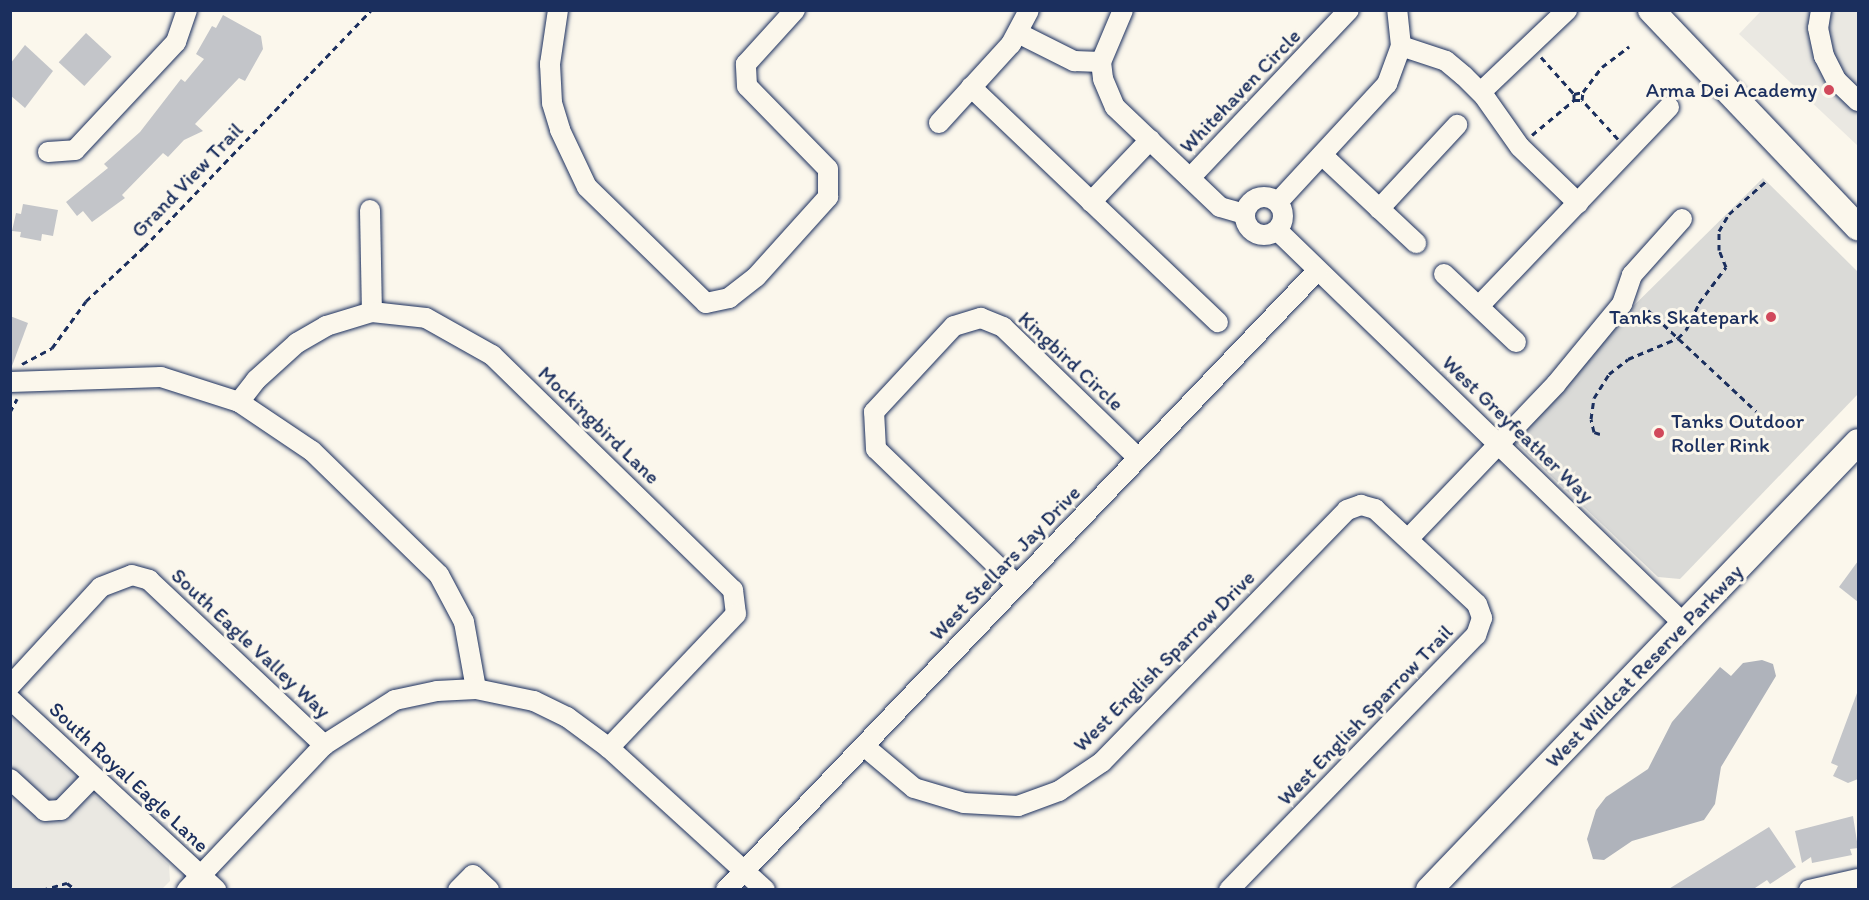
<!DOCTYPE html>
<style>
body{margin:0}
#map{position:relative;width:1869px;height:900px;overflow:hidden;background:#fbf7ec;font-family:Itim,sans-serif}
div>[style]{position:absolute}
.built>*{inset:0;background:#eae8e2}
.green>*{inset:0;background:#dadad7}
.water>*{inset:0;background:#afb3bb}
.building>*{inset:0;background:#c3c5c9;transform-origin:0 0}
.path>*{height:3px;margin-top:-1.5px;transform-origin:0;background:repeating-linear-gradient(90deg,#1b2f5e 0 6px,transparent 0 10.5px)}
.roads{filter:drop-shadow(0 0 2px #1b2f5e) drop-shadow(0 0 2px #1b2f5e)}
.minor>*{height:20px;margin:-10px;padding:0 10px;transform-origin:10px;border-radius:10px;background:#fbf7ec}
.minor>.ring{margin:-10px;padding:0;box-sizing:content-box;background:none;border:20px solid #fbf7ec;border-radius:50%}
.major>*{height:26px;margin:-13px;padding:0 13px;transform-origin:13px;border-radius:13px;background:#fbf7ec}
.dots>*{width:16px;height:16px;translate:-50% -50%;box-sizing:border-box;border:3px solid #fbf7ec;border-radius:50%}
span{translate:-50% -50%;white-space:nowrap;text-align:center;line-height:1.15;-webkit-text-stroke:6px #fbf7ec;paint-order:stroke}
.poi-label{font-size:21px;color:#1b2f5e}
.right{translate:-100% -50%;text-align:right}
.left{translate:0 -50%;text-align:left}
.street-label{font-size:21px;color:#1b2f5e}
.frame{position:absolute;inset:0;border:12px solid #1b2f5e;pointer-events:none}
</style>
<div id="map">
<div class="built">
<i style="clip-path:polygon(1761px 11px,1858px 11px,1858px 146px,1739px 34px)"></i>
<i style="clip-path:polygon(10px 717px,169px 865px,170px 881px,162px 889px,11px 889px)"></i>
</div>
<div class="green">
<i style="clip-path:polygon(1763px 178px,1858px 272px,1858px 394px,1680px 579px,1658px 577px,1514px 441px,1601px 338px)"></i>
</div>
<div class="water">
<i style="clip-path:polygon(1762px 660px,1773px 664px,1776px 676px,1721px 767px,1715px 804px,1704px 820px,1632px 841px,1604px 860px,1593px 859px,1587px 839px,1596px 810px,1606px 797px,1648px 769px,1672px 722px,1720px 667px,1731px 676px,1743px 663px)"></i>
</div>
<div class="building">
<i style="clip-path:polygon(223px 15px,261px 36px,263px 49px,245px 81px,239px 78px,195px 124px,203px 131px,184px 140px,168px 157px,163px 153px,122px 195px,125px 198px,92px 222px,83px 211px,77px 216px,66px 202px,108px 168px,104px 164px,140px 132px,181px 79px,185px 82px,204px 59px,196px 54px,212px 26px,216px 28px)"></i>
<i style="left:86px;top:33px;width:35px;height:40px;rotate:43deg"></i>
<i style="clip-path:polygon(25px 45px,53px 71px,25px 108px,10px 95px,10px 64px)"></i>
<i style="clip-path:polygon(23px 204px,58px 210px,53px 236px,42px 234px,41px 241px,20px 237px,21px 232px,12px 231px,16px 213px,21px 214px)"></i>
<i style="clip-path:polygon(10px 316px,28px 323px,12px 366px,10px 365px)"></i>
<i style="clip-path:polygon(1858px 561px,1858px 602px,1839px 587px)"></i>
<i style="clip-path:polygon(1857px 693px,1858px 779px,1848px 783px,1833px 776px,1838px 766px,1831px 763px)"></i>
<i style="clip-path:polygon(1853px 816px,1858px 848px,1850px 849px,1852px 855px,1812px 863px,1811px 857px,1802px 863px,1795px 831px)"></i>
<i style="clip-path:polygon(1769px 827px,1796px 867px,1770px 884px,1767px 880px,1752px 890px,1667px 890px)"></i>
</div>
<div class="path">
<i style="left:1541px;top:57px;width:50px;rotate:48.3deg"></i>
<i style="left:1574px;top:94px;width:9px;rotate:-13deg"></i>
<i style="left:1574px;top:94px;width:6px;rotate:90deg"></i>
<i style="left:1574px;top:100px;width:8px"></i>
<i style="left:1532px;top:135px;width:55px;rotate:-39.8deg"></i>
<i style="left:1618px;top:139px;width:53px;rotate:-132.7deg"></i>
<i style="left:1582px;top:100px;width:8px;rotate:-83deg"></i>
<i style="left:1583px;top:92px;width:31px;rotate:-53deg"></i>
<i style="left:1602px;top:67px;width:34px;rotate:-37deg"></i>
<i style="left:1648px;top:310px;width:148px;rotate:43.1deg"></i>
<i style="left:22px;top:364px;width:34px;rotate:-28deg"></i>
<i style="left:52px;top:348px;width:58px;rotate:-54.1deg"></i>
<i style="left:86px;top:301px;width:79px;rotate:-43deg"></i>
<i style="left:144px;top:247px;width:328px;rotate:-46.2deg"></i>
<i style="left:10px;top:412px;width:15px;rotate:-62deg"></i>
<i style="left:1600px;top:434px;width:6px;rotate:-162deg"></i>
<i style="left:1594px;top:432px;width:13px;rotate:-103deg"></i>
<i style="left:1591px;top:419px;width:21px;rotate:-82deg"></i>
<i style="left:1594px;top:398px;width:28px;rotate:-58deg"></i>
<i style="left:1609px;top:374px;width:24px;rotate:-38deg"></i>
<i style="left:1628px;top:359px;width:54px;rotate:-22.8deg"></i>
<i style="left:1678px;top:338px;width:11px;rotate:-45deg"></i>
<i style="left:1686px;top:330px;width:30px;rotate:-64deg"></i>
<i style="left:1699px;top:303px;width:45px;rotate:-53.1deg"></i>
<i style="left:1726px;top:267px;width:18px;rotate:-112deg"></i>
<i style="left:1719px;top:250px;width:19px;rotate:-90deg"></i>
<i style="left:1719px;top:231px;width:20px;rotate:-60deg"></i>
<i style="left:1729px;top:214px;width:51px;rotate:-41.8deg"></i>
<i style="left:42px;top:890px;width:26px;rotate:-16deg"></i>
<i style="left:67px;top:883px;width:11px;rotate:38deg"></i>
</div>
<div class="roads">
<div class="minor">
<i style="left:558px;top:10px;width:55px;rotate:98.4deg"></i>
<i style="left:550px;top:64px;width:39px;rotate:87deg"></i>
<i style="left:552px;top:103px;width:28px;rotate:73deg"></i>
<i style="left:560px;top:130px;width:63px;rotate:64.7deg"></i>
<i style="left:587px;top:187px;width:166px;rotate:44.3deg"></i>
<i style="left:706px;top:303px;width:24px;rotate:-12deg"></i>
<i style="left:729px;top:298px;width:34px;rotate:-38deg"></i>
<i style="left:756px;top:277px;width:108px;rotate:-48deg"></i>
<i style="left:828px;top:197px;width:28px;rotate:-90deg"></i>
<i style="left:828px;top:169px;width:116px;rotate:-134.3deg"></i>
<i style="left:747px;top:86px;width:22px;rotate:-93deg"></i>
<i style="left:746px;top:64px;width:73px;rotate:-47.8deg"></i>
<i style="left:1123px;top:10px;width:56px;rotate:112.9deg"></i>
<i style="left:1101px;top:62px;width:17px;rotate:83deg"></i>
<i style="left:1103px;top:79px;width:30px;rotate:67deg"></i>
<i style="left:1115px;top:107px;width:145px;rotate:43.6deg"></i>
<i style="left:1220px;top:207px;width:26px;rotate:16deg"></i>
<i style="left:1821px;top:10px;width:18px;rotate:99deg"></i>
<i style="left:1818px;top:28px;width:29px;rotate:78deg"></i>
<i style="left:1824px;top:56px;width:28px;rotate:63deg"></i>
<i style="left:1837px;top:81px;width:29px;rotate:44deg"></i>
<i style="left:1018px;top:33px;width:63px;rotate:26.6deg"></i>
<i style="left:1074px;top:61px;width:27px;rotate:2deg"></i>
<i style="left:1401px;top:46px;width:47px;rotate:18.4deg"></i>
<i style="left:1446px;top:61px;width:23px;rotate:40deg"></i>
<i style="left:1464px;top:76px;width:28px;rotate:45deg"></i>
<i style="left:1484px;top:96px;width:62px;rotate:54.8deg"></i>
<i style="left:1520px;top:147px;width:81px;rotate:44deg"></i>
<i style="left:971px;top:87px;width:341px;rotate:43.6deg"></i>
<i style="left:1481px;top:92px;width:119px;rotate:-43.6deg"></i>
<i style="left:939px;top:123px;width:107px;rotate:-47.7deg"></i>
<i style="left:1011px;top:44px;width:38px;rotate:-62deg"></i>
<i style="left:48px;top:152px;width:27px;rotate:-4deg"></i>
<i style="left:75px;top:150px;width:148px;rotate:-46.9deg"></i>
<i style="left:176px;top:42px;width:34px;rotate:-71deg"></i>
<i style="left:1322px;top:155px;width:129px;rotate:43.1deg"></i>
<i style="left:1190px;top:178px;width:231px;rotate:-46.6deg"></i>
<i class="ring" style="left:1245px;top:197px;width:18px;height:18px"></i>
<i style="left:1091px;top:202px;width:86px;rotate:-46.4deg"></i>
<i style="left:1278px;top:202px;width:161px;rotate:-47.3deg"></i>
<i style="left:1387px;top:84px;width:40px;rotate:-69.8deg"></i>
<i style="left:1401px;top:46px;width:36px;rotate:-96deg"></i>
<i style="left:1379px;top:209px;width:115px;rotate:-47.1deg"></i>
<i style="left:370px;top:210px;width:102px;rotate:88.9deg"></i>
<i style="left:1278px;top:231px;width:565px;rotate:44.07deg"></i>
<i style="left:1444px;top:274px;width:99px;rotate:43.4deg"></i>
<i style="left:1479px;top:306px;width:275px;rotate:-46.3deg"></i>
<i style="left:10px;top:382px;width:151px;rotate:-1.9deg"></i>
<i style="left:161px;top:377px;width:82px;rotate:17.8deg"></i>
<i style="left:239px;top:402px;width:88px;rotate:33.9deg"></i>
<i style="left:312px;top:451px;width:177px;rotate:44.3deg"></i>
<i style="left:439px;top:575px;width:53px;rotate:62deg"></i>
<i style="left:464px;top:622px;width:68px;rotate:79.8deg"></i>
<i style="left:239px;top:402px;width:28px;rotate:-52deg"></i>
<i style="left:256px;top:380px;width:55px;rotate:-42.1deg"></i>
<i style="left:297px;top:343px;width:34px;rotate:-30deg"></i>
<i style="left:326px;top:326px;width:48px;rotate:-16.9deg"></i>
<i style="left:372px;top:312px;width:54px;rotate:6.3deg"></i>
<i style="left:426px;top:318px;width:76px;rotate:29.3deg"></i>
<i style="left:492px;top:355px;width:337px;rotate:44.3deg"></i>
<i style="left:733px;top:590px;width:24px;rotate:83deg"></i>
<i style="left:736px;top:614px;width:185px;rotate:133.5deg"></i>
<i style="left:1409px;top:538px;width:213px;rotate:-46.3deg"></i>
<i style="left:1556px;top:384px;width:104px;rotate:-50.5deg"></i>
<i style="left:1622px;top:304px;width:31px;rotate:-71deg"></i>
<i style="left:1632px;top:275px;width:75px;rotate:-48.2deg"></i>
<i style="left:1017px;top:585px;width:196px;rotate:-136deg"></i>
<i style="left:876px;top:449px;width:37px;rotate:-93deg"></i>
<i style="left:874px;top:412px;width:117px;rotate:-47.1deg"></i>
<i style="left:954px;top:326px;width:28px;rotate:-17deg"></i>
<i style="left:981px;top:318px;width:24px;rotate:22deg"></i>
<i style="left:1003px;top:327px;width:188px;rotate:44.1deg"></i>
<i style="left:10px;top:686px;width:134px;rotate:-47.4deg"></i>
<i style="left:101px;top:587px;width:33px;rotate:-21deg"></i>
<i style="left:132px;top:575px;width:18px;rotate:16deg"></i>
<i style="left:149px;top:580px;width:241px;rotate:43.3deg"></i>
<i style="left:10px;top:699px;width:281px;rotate:42.8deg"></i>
<i style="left:864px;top:746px;width:65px;rotate:40deg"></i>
<i style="left:914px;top:788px;width:52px;rotate:16.7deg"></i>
<i style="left:964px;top:803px;width:54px;rotate:3.2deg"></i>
<i style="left:1018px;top:806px;width:44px;rotate:-20.1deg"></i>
<i style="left:1059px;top:791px;width:52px;rotate:-34deg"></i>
<i style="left:1102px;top:762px;width:351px;rotate:-45.8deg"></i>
<i style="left:1347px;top:510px;width:15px;rotate:-20deg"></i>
<i style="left:1361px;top:505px;width:15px;rotate:16deg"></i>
<i style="left:1375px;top:509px;width:139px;rotate:43deg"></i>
<i style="left:1477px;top:604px;width:15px;rotate:70deg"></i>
<i style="left:1482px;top:618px;width:18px;rotate:109deg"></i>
<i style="left:1476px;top:635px;width:355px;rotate:134.1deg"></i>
<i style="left:10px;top:779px;width:47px;rotate:42.4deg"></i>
<i style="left:45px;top:811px;width:16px;rotate:-4deg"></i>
<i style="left:61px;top:810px;width:46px;rotate:-45.9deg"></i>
<i style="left:187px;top:890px;width:199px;rotate:-46.6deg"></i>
<i style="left:324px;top:745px;width:84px;rotate:-32.4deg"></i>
<i style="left:395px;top:700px;width:43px;rotate:-12.1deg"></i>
<i style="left:437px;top:691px;width:39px;rotate:-3deg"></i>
<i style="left:476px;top:689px;width:59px;rotate:11.7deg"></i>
<i style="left:534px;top:701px;width:37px;rotate:26deg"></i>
<i style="left:567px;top:717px;width:52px;rotate:36.4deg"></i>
<i style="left:609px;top:748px;width:211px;rotate:42.3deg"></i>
<i style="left:458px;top:890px;width:21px;rotate:-45deg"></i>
<i style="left:473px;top:875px;width:22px;rotate:43deg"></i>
<i style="left:726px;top:890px;width:857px;rotate:-46.32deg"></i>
<i style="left:1809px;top:890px;width:50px;rotate:-12.7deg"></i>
</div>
<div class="major">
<i style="left:1651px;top:10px;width:300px;rotate:46.4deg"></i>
<i style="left:1429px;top:890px;width:620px;rotate:-46.24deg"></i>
</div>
</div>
<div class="dots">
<i style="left:1829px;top:90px;background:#d1495b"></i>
<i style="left:1771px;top:317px;background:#d1495b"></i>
<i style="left:1659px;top:433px;background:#d1495b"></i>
</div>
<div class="poi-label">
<span class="right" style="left:1817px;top:90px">Arma Dei Academy</span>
<span class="right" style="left:1759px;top:317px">Tanks Skatepark</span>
<span class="left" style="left:1671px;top:433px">Tanks Outdoor<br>Roller Rink</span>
</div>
<div class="street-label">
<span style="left:1240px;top:91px;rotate:-46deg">Whitehaven Circle</span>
<span style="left:187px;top:180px;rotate:-46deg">Grand View Trail</span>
<span style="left:1071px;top:361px;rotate:43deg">Kingbird Circle</span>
<span style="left:599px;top:425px;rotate:44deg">Mockingbird Lane</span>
<span style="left:1518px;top:429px;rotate:44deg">West Greyfeather Way</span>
<span style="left:1005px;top:563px;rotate:-46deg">West Stellars Jay Drive</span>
<span style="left:251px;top:643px;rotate:43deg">South Eagle Valley Way</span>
<span style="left:1164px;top:661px;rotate:-45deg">West English Sparrow Drive</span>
<span style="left:1644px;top:666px;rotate:-46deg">West Wildcat Reserve Parkway</span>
<span style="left:1365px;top:715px;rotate:-46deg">West English Sparrow Trail</span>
<span style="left:129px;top:777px;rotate:43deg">South Royal Eagle Lane</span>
</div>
<div class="frame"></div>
</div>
